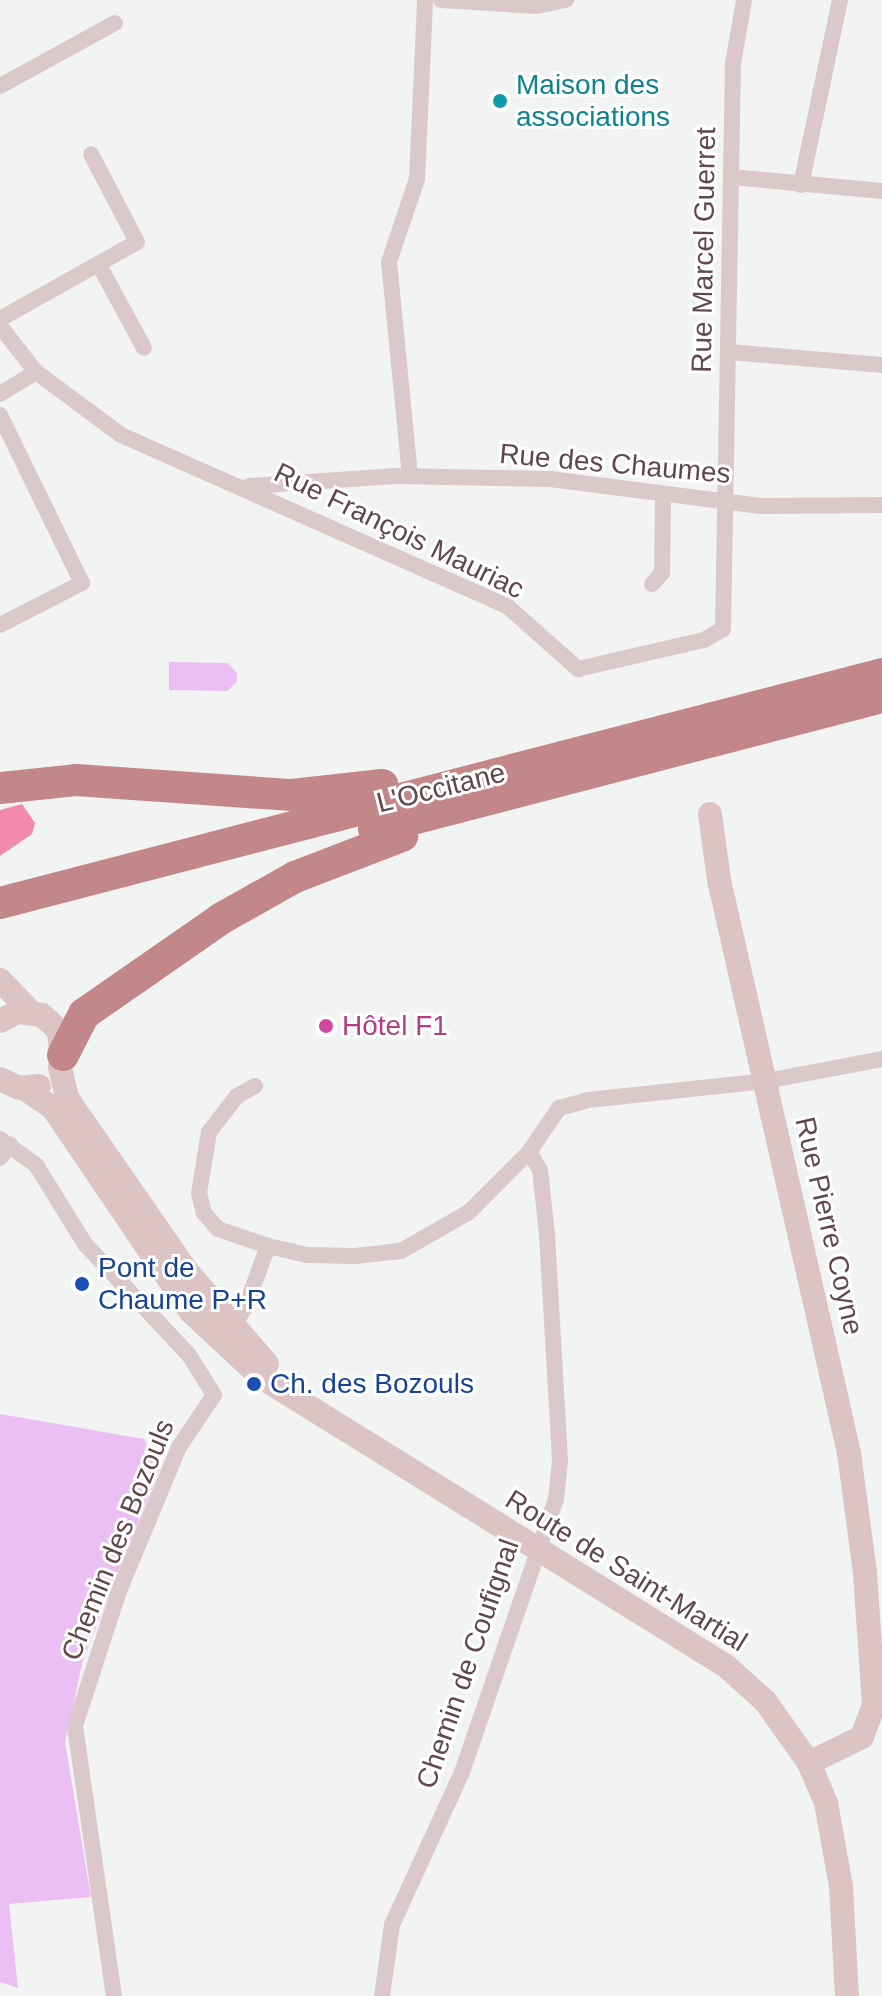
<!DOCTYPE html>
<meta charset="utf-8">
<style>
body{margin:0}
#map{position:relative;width:882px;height:1996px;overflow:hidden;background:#f2f4f3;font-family:Arial,sans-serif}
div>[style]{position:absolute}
.green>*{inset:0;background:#ebbff3}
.water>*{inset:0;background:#f38aad}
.street>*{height:16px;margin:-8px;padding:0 8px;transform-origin:8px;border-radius:8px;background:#dac8ca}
.secondary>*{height:24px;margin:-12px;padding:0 12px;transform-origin:12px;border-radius:12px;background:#dcc4c5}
.highway>*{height:32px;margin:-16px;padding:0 16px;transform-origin:16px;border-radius:16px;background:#c38789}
.dots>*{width:22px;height:22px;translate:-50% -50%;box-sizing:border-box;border:4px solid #fff;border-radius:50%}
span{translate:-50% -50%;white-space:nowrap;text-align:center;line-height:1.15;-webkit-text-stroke:6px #fff;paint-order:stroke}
.culture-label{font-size:28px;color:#0d838f}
.left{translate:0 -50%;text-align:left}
.street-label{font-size:28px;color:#61484a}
.hotel-label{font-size:28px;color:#b23c85}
.transit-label{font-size:28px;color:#164399}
</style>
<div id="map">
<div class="green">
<i style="clip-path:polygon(169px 662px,228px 663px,237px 673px,237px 682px,227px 691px,169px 690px)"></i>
<i style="clip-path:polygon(0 1414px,144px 1439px,160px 1469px,83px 1660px,65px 1742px,91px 1897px,9px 1904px,18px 1988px,0 1982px)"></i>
</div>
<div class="water">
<i style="clip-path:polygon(22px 804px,35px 823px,32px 834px,0 856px,0 810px)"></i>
</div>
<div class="street">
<i style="left:441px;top:0;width:96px;rotate:3.6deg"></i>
<i style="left:537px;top:6px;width:30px;rotate:-12deg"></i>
<i style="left:0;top:86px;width:131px;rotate:-28.7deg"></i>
<i style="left:731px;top:177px;width:152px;rotate:5.3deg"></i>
<i style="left:801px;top:185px;width:189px;rotate:-78.1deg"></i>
<i style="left:99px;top:265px;width:94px;rotate:61.5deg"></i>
<i style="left:0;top:319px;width:157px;rotate:-29.3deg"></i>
<i style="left:137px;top:242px;width:99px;rotate:-117.6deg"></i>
<i style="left:0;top:326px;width:58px;rotate:52deg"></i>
<i style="left:36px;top:372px;width:106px;rotate:36.5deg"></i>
<i style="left:121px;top:435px;width:422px;rotate:23.9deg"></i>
<i style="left:507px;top:606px;width:95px;rotate:41.6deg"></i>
<i style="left:578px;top:669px;width:129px;rotate:-13deg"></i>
<i style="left:704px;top:640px;width:22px;rotate:-30deg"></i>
<i style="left:723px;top:629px;width:565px;rotate:-88.99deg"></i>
<i style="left:733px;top:64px;width:65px;rotate:-80.2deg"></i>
<i style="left:729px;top:352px;width:154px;rotate:4.9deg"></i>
<i style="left:0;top:394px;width:42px;rotate:-31.4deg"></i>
<i style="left:0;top:415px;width:187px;rotate:64deg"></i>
<i style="left:82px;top:583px;width:92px;rotate:152.9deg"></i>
<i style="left:410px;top:476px;width:215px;rotate:-95.6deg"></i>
<i style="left:389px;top:262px;width:88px;rotate:-71.4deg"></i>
<i style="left:417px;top:179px;width:179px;rotate:-87.4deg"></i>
<i style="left:249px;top:486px;width:147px;rotate:-3.9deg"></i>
<i style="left:396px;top:476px;width:154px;rotate:1.1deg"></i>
<i style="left:550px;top:479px;width:214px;rotate:7.3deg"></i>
<i style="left:762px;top:506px;width:120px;rotate:-0.5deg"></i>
<i style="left:652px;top:584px;width:15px;rotate:-48deg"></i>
<i style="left:662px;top:573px;width:76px;rotate:-89.2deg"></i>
<i style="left:255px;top:1086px;width:21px;rotate:151deg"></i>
<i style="left:237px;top:1096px;width:46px;rotate:127.9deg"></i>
<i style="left:209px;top:1132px;width:62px;rotate:99.3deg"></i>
<i style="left:199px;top:1193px;width:21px;rotate:76deg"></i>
<i style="left:204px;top:1213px;width:21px;rotate:49deg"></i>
<i style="left:218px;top:1229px;width:53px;rotate:18.8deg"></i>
<i style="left:268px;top:1246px;width:39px;rotate:13deg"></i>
<i style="left:306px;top:1255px;width:49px;rotate:1.2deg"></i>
<i style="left:355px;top:1256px;width:46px;rotate:-6.2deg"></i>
<i style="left:401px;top:1251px;width:78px;rotate:-29.8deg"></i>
<i style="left:469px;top:1212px;width:85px;rotate:-45deg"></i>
<i style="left:529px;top:1152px;width:53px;rotate:-55.7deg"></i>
<i style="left:559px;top:1108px;width:30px;rotate:-15deg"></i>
<i style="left:588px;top:1100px;width:179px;rotate:-6.1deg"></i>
<i style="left:766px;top:1081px;width:118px;rotate:-10.7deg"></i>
<i style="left:0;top:1139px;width:44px;rotate:35.8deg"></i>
<i style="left:36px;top:1165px;width:93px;rotate:58.2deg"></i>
<i style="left:85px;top:1244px;width:152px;rotate:46.9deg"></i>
<i style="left:189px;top:1355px;width:47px;rotate:58deg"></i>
<i style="left:214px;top:1395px;width:63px;rotate:123.9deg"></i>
<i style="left:179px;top:1447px;width:156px;rotate:112.6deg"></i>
<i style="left:119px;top:1591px;width:142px;rotate:108.1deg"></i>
<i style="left:75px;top:1726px;width:273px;rotate:81.8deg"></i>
<i style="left:0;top:1158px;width:17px;rotate:-54deg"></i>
<i style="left:232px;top:1327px;width:25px;rotate:-56deg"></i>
<i style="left:246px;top:1306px;width:64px;rotate:-69.9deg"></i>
<i style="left:382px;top:1996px;width:72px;rotate:-82deg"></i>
<i style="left:392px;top:1925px;width:168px;rotate:-65.4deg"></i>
<i style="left:462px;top:1772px;width:289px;rotate:-71deg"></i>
<i style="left:556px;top:1499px;width:39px;rotate:-84deg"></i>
<i style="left:560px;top:1460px;width:226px;rotate:-93.3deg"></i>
<i style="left:547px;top:1234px;width:64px;rotate:-96.2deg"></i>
<i style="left:540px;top:1170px;width:21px;rotate:-121deg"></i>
</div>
<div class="secondary">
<i style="left:710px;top:814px;width:67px;rotate:82.2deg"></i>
<i style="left:719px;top:880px;width:588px;rotate:77.22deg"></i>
<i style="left:849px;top:1453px;width:121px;rotate:82.4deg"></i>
<i style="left:865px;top:1573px;width:132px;rotate:86.1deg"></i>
<i style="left:874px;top:1705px;width:34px;rotate:111deg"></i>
<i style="left:862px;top:1737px;width:59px;rotate:153.9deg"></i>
<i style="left:0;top:980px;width:43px;rotate:45.9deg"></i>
<i style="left:0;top:1021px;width:20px;rotate:-27deg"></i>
<i style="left:18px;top:1012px;width:24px;rotate:7deg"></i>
<i style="left:42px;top:1015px;width:23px;rotate:43deg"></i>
<i style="left:59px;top:1031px;width:28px;rotate:84deg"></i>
<i style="left:60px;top:1067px;width:32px;rotate:77deg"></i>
<i style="left:67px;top:1098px;width:209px;rotate:55.3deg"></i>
<i style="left:186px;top:1270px;width:124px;rotate:49.2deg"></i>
<i style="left:0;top:1079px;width:21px;rotate:25deg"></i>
<i style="left:19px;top:1088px;width:20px;rotate:-6deg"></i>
<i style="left:24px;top:1088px;width:35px;rotate:35deg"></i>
<i style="left:53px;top:1108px;width:246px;rotate:55.9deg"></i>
<i style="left:191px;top:1312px;width:96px;rotate:42.9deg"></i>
<i style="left:261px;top:1377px;width:547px;rotate:31.86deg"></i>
<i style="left:726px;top:1666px;width:52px;rotate:41.9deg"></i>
<i style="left:765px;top:1701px;width:76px;rotate:54.6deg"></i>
<i style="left:809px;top:1763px;width:43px;rotate:67deg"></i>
<i style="left:826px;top:1803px;width:84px;rotate:79.8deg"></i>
<i style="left:841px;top:1886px;width:110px;rotate:86.9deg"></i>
</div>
<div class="highway">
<i style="left:0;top:788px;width:76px;rotate:-6deg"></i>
<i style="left:76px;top:780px;width:217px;rotate:4deg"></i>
<i style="left:292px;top:795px;width:91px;rotate:-6.3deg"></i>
<i style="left:374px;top:829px;width:525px;rotate:-14.57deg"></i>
<i style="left:0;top:903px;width:911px;rotate:-14.55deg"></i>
<i style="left:63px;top:1055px;width:46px;rotate:-62.9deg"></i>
<i style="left:84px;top:1014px;width:168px;rotate:-34.8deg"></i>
<i style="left:222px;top:918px;width:84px;rotate:-29.3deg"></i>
<i style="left:295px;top:877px;width:115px;rotate:-21deg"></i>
</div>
<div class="dots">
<i style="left:500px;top:101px;background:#0f9aa8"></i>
<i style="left:326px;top:1026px;background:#d1479c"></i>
<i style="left:82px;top:1284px;background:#1a4fb4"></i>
<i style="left:254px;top:1384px;background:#1a4fb4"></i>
</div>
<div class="culture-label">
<span class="left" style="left:516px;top:101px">Maison des<br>associations</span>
</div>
<div class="street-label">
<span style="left:704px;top:250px;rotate:-89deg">Rue Marcel Guerret</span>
<span style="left:615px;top:464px;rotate:5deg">Rue des Chaumes</span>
<span style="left:399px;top:531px;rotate:26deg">Rue François Mauriac</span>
<span style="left:441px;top:788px;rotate:-14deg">L'Occitane</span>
<span style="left:829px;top:1226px;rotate:77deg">Rue Pierre Coyne</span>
<span style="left:118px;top:1540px;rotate:-68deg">Chemin des Bozouls</span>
<span style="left:626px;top:1571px;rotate:32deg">Route de Saint-Martial</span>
<span style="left:468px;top:1664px;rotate:-71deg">Chemin de Coufignal</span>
</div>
<div class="hotel-label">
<span class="left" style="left:342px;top:1026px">Hôtel F1</span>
</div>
<div class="transit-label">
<span class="left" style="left:98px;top:1284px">Pont de<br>Chaume P+R</span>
<span class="left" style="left:270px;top:1384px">Ch. des Bozouls</span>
</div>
</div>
